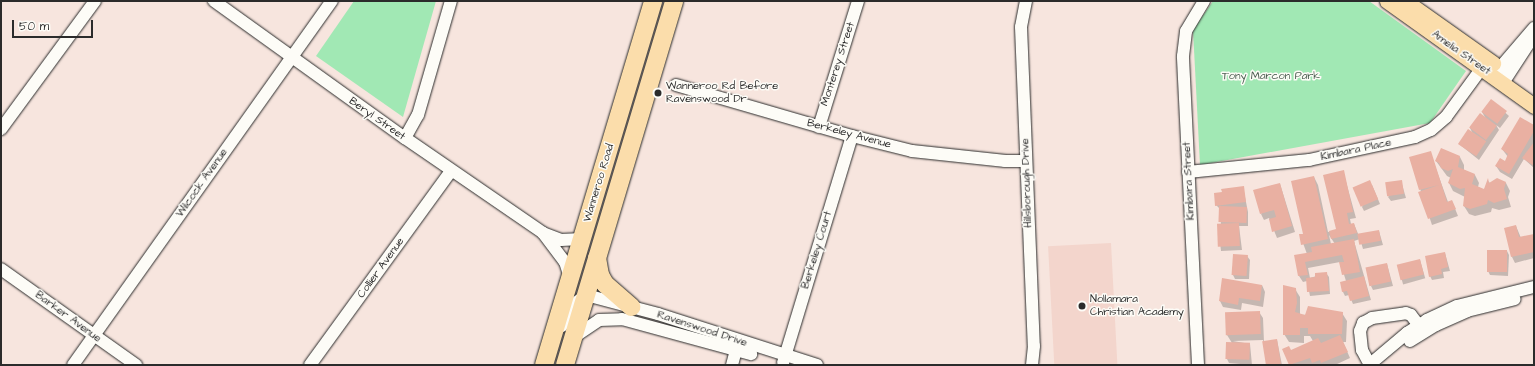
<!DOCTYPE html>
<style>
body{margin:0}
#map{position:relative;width:1535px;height:366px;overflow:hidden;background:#f7e5de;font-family:"Architects Daughter",sans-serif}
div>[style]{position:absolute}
.built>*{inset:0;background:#f3d5cc;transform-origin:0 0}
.green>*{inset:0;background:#a1e8b4}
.shadow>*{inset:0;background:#0003;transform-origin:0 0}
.building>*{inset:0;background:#e9b0a2;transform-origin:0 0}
.roads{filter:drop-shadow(0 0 1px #2b2b2b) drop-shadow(0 0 1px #2b2b2b)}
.minor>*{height:12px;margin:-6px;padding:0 6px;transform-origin:6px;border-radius:6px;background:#fdfcf7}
.major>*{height:15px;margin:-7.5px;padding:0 7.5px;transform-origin:7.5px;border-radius:7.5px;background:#fbddab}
.highway>*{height:18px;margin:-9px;padding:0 9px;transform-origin:9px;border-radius:9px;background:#fbddab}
.dots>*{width:11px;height:11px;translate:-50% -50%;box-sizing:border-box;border:2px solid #fdfcf7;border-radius:50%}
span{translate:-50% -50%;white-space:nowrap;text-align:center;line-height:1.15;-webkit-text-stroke:3px #fdfcf7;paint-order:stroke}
.street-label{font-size:11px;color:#2b2b2b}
.park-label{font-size:11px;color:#485a4d}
.poi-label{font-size:11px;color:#2b2b2b}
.left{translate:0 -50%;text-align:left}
.frame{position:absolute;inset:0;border:2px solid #2b2b2b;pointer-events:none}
.scale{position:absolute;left:12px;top:20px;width:81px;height:18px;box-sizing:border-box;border:2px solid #2b2b2b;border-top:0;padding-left:5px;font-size:12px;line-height:14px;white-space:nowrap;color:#2b2b2b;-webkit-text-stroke:3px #fdfcf7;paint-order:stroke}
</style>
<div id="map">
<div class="built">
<i style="left:1111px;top:243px;width:122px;height:63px;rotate:87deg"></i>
</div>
<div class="green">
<i style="clip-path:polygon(354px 1px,436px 1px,403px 117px,316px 56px)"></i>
<i style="clip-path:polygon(1213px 1px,1369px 1px,1466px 71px,1430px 123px,1200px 165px,1193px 30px)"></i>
</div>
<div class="shadow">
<i style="clip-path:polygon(1491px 100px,1509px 116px,1500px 128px,1496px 125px,1499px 130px,1479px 160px,1459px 144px,1473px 134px,1470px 128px,1486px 119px,1482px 112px)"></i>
<i style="clip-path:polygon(1534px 126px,1534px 168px,1524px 159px,1512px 179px,1500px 172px,1496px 166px,1505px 162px,1508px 157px,1502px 149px)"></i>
<i style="clip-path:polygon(1430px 152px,1448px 202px,1452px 201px,1458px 216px,1432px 225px,1410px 158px)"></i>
<i style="clip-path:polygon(1460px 157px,1464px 165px,1464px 170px,1475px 175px,1479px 183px,1478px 187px,1484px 190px,1488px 181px,1490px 183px,1506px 183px,1510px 191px,1508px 197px,1511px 207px,1499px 210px,1492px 208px,1491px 212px,1475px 216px,1469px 214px,1464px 206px,1465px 197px,1453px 191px,1449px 183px,1451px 178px,1447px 176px,1436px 161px)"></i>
<i style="clip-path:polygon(evenodd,1343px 171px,1356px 218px,1350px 219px,1351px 224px,1354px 224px,1359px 236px,1379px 231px,1383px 245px,1363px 249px,1360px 239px,1354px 241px,1371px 300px,1353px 304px,1349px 295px,1345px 296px,1343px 292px,1341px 283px,1346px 281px,1340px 262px,1308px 268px,1310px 278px,1326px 273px,1329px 277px,1330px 294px,1310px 296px,1307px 281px,1303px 282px,1299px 276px,1295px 256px,1307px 254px,1300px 235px,1304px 234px,1314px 177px,1318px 185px,1328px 232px,1338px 230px,1343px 171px,1329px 235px,1335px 244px,1331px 244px,1329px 235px)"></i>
<i style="clip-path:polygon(1401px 181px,1406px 198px,1391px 201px,1388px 197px)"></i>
<i style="clip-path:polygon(1280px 184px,1295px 232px,1277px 238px,1269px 218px,1264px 220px,1261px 214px)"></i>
<i style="clip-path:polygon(1372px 185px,1380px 204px,1364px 211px,1362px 207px)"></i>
<i style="clip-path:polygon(1243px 187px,1248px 212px,1248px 226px,1239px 226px,1242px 250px,1221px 251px,1218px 225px,1221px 225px,1220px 209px,1216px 205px)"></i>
<i style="clip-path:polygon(1516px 226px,1521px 238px,1534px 235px,1534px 258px,1515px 263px,1512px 257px)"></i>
<i style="clip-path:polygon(1507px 251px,1509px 255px,1508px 276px,1490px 275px,1488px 271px)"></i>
<i style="clip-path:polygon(1445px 253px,1450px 271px,1443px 272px,1444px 278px,1432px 280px,1430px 276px)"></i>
<i style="clip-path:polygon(1247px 256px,1250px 260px,1249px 279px,1235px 279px,1233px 275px)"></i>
<i style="left:1420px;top:260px;width:19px;height:23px;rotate:74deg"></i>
<i style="clip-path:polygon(1387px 264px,1393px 286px,1373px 290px,1371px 286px)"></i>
<i style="clip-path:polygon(1262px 285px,1265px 292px,1263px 307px,1242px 303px,1241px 310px,1223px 307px,1220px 301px)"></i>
<i style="clip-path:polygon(1295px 289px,1300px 297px,1300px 315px,1342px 313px,1347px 321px,1346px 342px,1343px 342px,1350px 358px,1335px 365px,1290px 365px,1283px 350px,1291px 351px,1313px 341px,1310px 336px,1304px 336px,1304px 343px,1289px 342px,1284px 334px)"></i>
<i style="clip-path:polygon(1259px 312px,1263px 318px,1264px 342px,1277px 340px,1282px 365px,1267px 365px,1263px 340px,1233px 341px,1250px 344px,1252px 365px,1229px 363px,1227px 359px,1232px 343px,1227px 335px)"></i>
</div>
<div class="building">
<i style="left:1491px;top:99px;width:20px;height:16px;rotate:37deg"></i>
<i style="left:1480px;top:113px;width:21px;height:18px;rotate:37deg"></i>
<i style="clip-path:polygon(1520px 117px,1534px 125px,1534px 131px,1509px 174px,1495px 166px,1500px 158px,1505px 161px,1508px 154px,1501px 149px)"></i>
<i style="left:1468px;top:129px;width:22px;height:18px;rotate:34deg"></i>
<i style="clip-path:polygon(1534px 142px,1534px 166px,1522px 158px)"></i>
<i style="clip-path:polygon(1441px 148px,1460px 156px,1458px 167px,1475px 174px,1472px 184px,1484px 189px,1488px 178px,1489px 183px,1497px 178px,1506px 182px,1504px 189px,1507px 199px,1494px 203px,1488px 200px,1487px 204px,1470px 209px,1463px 206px,1465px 188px,1460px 189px,1448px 183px,1453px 169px,1448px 171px,1441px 168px,1439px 163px,1435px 161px)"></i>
<i style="clip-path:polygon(1431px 151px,1447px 202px,1452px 200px,1456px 209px,1428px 219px,1418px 192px,1439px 185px,1419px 190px,1409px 157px)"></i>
<i style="clip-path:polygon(1344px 170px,1353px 212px,1347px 213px,1349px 224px,1354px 223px,1357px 233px,1331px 239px,1329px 231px,1336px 229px,1323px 175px)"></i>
<i style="clip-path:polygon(1314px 176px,1328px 239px,1301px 245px,1299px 234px,1303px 234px,1291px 181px)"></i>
<i style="left:1370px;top:180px;width:21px;height:19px;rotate:67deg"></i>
<i style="left:1402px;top:180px;width:14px;height:17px;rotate:82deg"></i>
<i style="clip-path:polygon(1280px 183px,1292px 226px,1272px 232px,1269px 219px,1276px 217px,1274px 210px,1260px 214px,1253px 190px)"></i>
<i style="clip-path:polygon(1244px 186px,1246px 202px,1215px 206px,1214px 193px,1222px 192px,1221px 189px)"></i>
<i style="left:1219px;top:206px;width:28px;height:16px;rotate:2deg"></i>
<i style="left:1239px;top:223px;width:23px;height:22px;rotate:88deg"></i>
<i style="clip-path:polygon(1516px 225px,1519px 237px,1534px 234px,1534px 252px,1511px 257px,1504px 228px)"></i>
<i style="left:1379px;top:230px;width:11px;height:22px;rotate:80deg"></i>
<i style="clip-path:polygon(1354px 239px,1360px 272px,1342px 275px,1339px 262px,1344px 262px,1342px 255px,1305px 262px,1308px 275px,1298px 276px,1294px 255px,1312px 252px,1311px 247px)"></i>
<i style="left:1487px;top:250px;width:20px;height:22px"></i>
<i style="clip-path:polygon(1445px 252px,1448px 267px,1441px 269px,1442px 274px,1429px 277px,1425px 256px)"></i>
<i style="left:1233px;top:254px;width:15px;height:21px;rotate:4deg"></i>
<i style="left:1420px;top:259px;width:16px;height:24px;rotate:76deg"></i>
<i style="left:1387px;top:263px;width:19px;height:22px;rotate:78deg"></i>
<i style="clip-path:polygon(1327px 272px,1329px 291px,1307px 292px,1306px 278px,1315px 277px,1315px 273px)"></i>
<i style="clip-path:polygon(1364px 276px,1369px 296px,1350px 301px,1347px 291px,1342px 292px,1340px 282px)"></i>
<i style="clip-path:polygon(1222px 278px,1262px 285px,1260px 301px,1239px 298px,1238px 305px,1219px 301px)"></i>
<i style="clip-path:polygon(1283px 285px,1296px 288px,1297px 303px,1295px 312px,1305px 315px,1308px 306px,1343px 312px,1342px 334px,1308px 334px,1308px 328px,1300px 328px,1300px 335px,1283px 335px)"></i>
<i style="left:1260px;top:311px;width:23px;height:35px;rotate:88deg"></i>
<i style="clip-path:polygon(1340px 335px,1348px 352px,1321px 363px,1320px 360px,1312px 363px,1310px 358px,1289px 365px,1282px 349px,1289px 346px,1291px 350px,1318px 338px,1321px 343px)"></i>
<i style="left:1277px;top:339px;width:25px;height:15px;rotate:81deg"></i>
<i style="left:1226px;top:342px;width:24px;height:17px;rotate:2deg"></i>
</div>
<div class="roads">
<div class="minor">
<i style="left:214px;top:1px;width:235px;rotate:35.7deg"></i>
<i style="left:405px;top:138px;width:168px;rotate:34.5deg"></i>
<i style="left:543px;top:233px;width:19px;rotate:21deg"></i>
<i style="left:561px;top:240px;width:21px;rotate:-3deg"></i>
<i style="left:1026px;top:1px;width:26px;rotate:101deg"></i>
<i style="left:1021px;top:27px;width:319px;rotate:87.7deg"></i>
<i style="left:1034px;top:346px;width:19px;rotate:96deg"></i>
<i style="left:1493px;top:76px;width:63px;rotate:-49.5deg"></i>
<i style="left:1503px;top:83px;width:51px;rotate:-56.9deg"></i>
<i style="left:676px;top:85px;width:183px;rotate:16.2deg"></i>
<i style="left:852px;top:136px;width:62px;rotate:14deg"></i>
<i style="left:912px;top:151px;width:94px;rotate:6.1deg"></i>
<i style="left:1005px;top:161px;width:21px"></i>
<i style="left:819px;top:127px;width:132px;rotate:-72.8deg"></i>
<i style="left:1px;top:129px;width:159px;rotate:-53.7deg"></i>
<i style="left:405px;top:138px;width:26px;rotate:-61deg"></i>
<i style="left:418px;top:115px;width:119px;rotate:-73.9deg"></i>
<i style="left:1188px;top:172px;width:122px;rotate:-5.7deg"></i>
<i style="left:1309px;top:160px;width:108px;rotate:-12.2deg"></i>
<i style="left:1415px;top:137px;width:17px;rotate:-24deg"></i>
<i style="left:1431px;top:130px;width:20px;rotate:-41deg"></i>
<i style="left:1446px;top:117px;width:69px;rotate:-53.8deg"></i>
<i style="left:543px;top:233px;width:36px;rotate:53deg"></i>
<i style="left:565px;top:262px;width:16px;rotate:72deg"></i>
<i style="left:1px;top:269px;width:166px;rotate:35.4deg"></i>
<i style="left:562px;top:326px;width:24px;rotate:-62deg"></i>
<i style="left:573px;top:305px;width:16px;rotate:-38deg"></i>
<i style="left:586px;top:295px;width:74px;rotate:14.8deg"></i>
<i style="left:658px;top:314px;width:167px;rotate:17.8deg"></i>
<i style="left:574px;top:337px;width:30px;rotate:-34deg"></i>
<i style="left:599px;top:320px;width:23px;rotate:-2deg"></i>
<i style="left:622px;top:319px;width:134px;rotate:15.2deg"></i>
<i style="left:1410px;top:341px;width:31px;rotate:-32deg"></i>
<i style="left:1436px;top:325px;width:34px;rotate:-24deg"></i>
<i style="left:1467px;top:311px;width:49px;rotate:-14deg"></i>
<i style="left:783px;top:363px;width:237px;rotate:-73.1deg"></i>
<i style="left:73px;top:365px;width:447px;rotate:-54.6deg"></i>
<i style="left:310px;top:365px;width:240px;rotate:-54deg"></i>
<i style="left:732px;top:365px;width:23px;rotate:-75deg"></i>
<i style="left:1198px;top:365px;width:309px;rotate:-92.8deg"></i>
<i style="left:1183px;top:56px;width:25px;rotate:-83deg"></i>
<i style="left:1186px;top:31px;width:35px;rotate:-59deg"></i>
<i style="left:1369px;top:365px;width:50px;rotate:-40.1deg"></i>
<i style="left:1407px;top:333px;width:24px;rotate:-33deg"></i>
<i style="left:1427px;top:320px;width:33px;rotate:-25deg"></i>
<i style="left:1457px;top:306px;width:79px;rotate:-13.9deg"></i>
<i style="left:1370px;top:365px;width:17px;rotate:-118deg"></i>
<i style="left:1362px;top:350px;width:19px;rotate:-96deg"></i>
<i style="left:1360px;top:331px;width:9px;rotate:-69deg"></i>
<i style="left:1363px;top:323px;width:10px;rotate:-29deg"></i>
<i style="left:1372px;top:318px;width:34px;rotate:-8deg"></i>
<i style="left:1406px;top:313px;width:5px;rotate:22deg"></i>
<i style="left:1411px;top:315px;width:20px;rotate:53deg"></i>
</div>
<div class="major">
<i style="left:1387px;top:1px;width:181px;rotate:35.5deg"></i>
<i style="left:1405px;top:1px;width:108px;rotate:35.2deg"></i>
</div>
<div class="highway">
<i style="left:597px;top:258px;width:17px;rotate:80deg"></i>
<i style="left:600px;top:275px;width:10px;rotate:61deg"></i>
<i style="left:605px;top:284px;width:35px;rotate:41deg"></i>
<i style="left:544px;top:365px;width:380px;rotate:-73.3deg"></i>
<i style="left:565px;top:365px;width:380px;rotate:-73.3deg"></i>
</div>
</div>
<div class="dots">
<i style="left:658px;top:93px;background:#2b2b2b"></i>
<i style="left:1082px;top:306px;background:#2b2b2b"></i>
</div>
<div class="street-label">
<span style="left:1461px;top:53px;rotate:35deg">Amelia Street</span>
<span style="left:838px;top:64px;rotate:-72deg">Monterey Street</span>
<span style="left:377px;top:119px;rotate:35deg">Beryl Street</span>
<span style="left:849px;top:134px;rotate:15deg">Berkeley Avenue</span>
<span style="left:1356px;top:150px;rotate:-12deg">Kimbara Place</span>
<span style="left:1189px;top:181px;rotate:-93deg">Kimbara Street</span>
<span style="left:202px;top:183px;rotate:-55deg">Wilcock Avenue</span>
<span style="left:599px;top:183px;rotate:-73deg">Wanneroo Road</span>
<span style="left:1027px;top:183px;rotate:-92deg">Hillsborough Drive</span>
<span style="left:817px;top:250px;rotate:-73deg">Berkeley Court</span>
<span style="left:381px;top:268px;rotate:-54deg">Collier Avenue</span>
<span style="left:68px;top:317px;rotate:36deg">Barker Avenue</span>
<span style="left:702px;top:329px;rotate:18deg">Ravenswood Drive</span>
</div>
<div class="park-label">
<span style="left:1271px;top:76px">Tony Marcon Park</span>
</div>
<div class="poi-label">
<span class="left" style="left:666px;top:93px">Wanneroo Rd Before<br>Ravenswood Dr</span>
<span class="left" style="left:1090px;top:306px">Nollamara<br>Christian Academy</span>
</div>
<div class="frame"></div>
<div class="scale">50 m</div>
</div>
